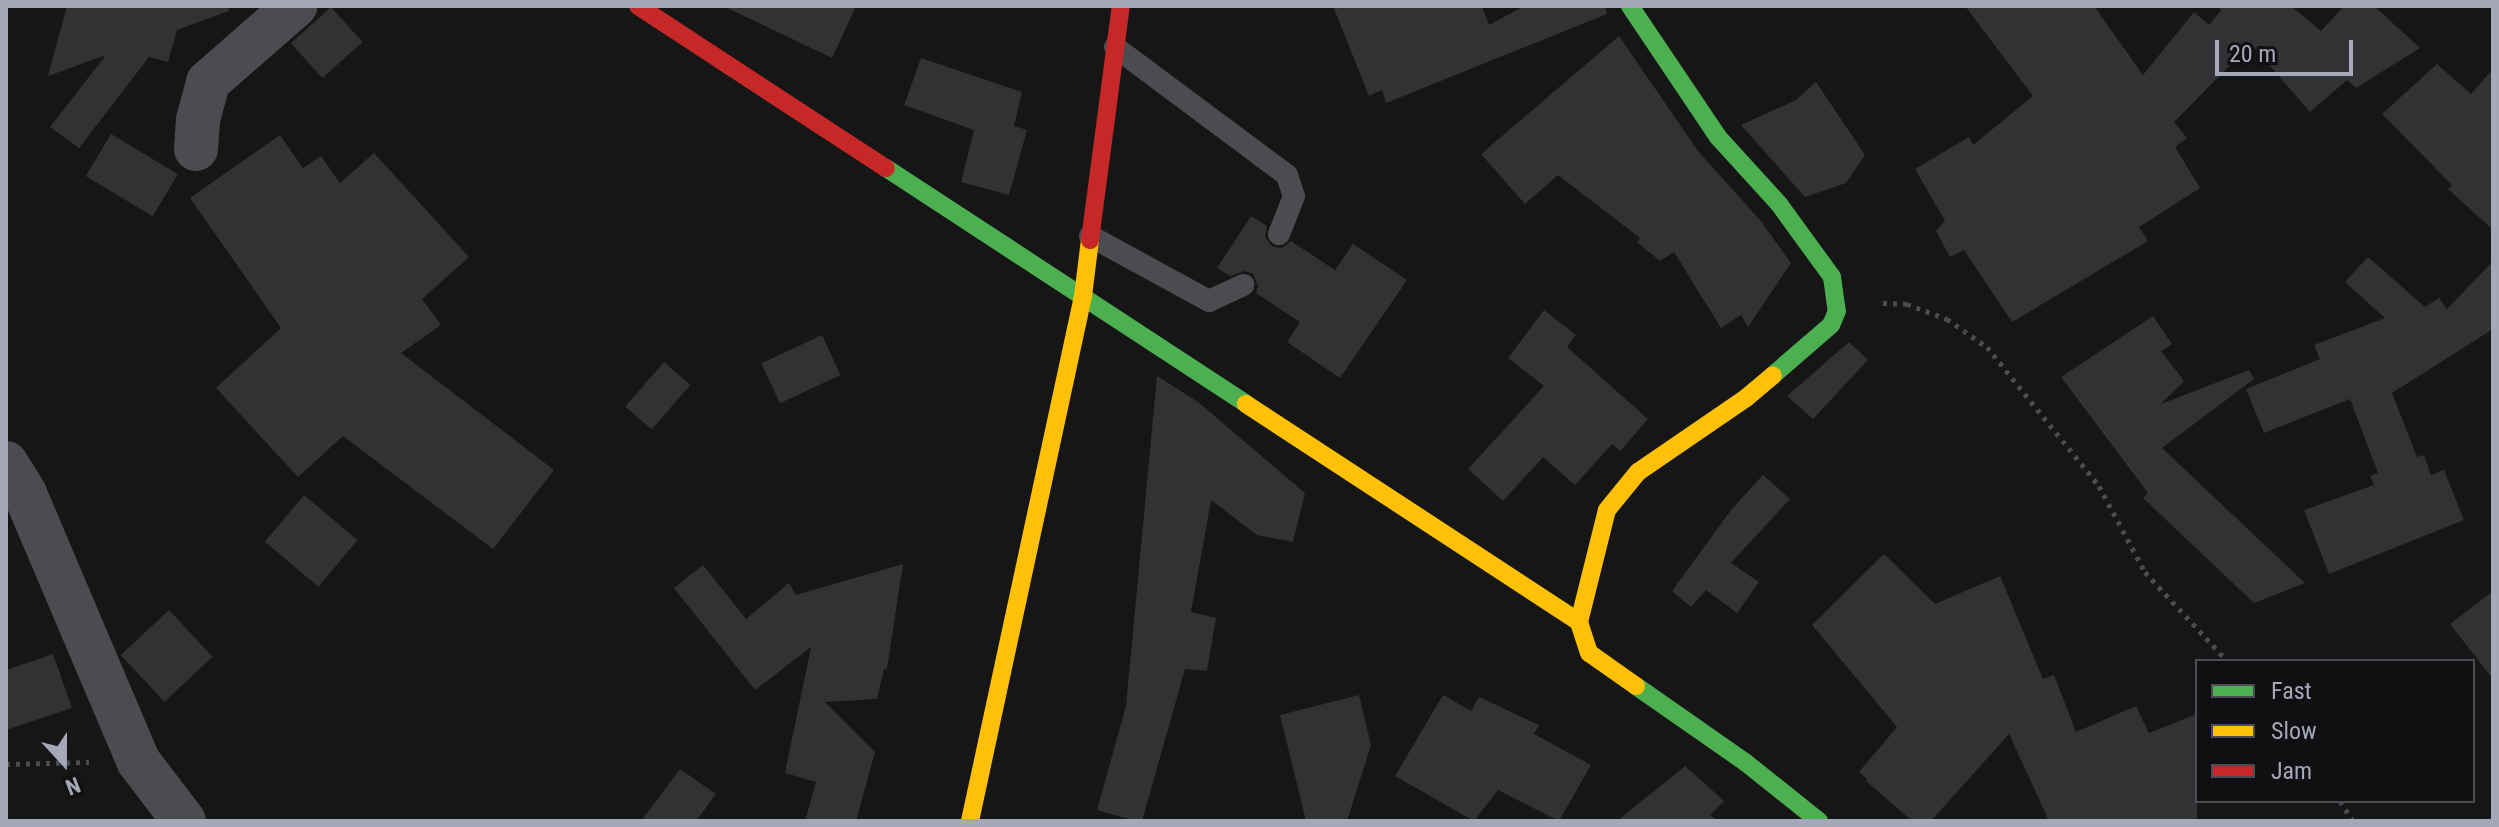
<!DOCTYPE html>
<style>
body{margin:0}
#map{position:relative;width:2499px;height:827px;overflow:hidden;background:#161616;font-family:"Roboto Condensed",sans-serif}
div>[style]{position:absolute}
.building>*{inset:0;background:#323234;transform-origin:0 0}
.path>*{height:5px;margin-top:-2.5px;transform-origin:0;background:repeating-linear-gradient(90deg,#4b4c52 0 4px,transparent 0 10px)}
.lane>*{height:22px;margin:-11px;padding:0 11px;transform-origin:11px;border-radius:11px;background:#4b4b50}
.street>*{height:44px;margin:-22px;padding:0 22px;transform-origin:22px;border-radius:22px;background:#4b4b50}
.fast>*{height:18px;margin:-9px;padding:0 9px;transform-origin:9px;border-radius:9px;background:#4caf50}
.slow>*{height:18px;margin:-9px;padding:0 9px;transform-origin:9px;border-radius:9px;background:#ffc107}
.jam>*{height:18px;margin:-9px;padding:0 9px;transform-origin:9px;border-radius:9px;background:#c62828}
span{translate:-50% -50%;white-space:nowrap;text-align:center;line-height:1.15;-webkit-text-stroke:7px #101012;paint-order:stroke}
.frame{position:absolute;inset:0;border:8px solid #a5a8b8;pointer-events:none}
.legend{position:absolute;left:2195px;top:659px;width:280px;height:144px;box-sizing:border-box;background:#101012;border:2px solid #4c4d54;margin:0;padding:10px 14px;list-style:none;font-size:24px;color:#a5a8b8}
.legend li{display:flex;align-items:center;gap:16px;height:40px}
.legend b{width:40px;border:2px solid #4c4d54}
.north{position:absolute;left:24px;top:723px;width:80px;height:80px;-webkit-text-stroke:6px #101012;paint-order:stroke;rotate:159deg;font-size:22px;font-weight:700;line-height:32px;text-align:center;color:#a5a8b8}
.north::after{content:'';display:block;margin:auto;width:28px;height:36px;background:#a5a8b8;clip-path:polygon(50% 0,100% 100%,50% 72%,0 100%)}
.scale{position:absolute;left:2215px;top:40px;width:138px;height:36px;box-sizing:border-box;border:4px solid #a5a8b8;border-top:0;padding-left:10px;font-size:24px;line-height:28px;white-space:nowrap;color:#a5a8b8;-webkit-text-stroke:6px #101012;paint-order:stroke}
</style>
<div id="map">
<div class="building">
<i style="clip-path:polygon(67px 6px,228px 6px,229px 11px,177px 30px,168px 62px,149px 57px,79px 148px,50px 127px,106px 55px,48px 76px)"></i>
<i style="clip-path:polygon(723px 6px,856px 6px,832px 58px)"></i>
<i style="clip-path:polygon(1333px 6px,1482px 6px,1489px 25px,1524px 6px,1605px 6px,1607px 14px,1386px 103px,1382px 90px,1369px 96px)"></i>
<i style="clip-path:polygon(1965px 6px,2094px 6px,2143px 75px,2194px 12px,2209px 25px,2221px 10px,2218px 6px,2291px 6px,2321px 31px,2344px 6px,2374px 6px,2420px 48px,2356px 88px,2347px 80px,2310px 112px,2251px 44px,2174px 122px,2187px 138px,2175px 147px,2200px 188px,2139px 227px,2148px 241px,2012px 322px,1964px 250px,1950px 257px,1936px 231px,1945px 221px,1915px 169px,1969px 137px,1973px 145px,2033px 96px)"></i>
<i style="left:331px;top:7px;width:47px;height:54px;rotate:48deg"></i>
<i style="clip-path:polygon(1619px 36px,1698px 151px,1760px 220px,1791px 263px,1748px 327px,1741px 315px,1721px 328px,1674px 252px,1660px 261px,1637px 242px,1640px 238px,1558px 175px,1525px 204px,1481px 154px)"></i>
<i style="clip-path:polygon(921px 58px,1022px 92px,1014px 126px,1027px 130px,1009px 195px,961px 182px,974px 130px,904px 105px)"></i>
<i style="clip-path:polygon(2437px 64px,2471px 94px,2493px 69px,2493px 230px,2448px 189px,2452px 185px,2382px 114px)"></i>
<i style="clip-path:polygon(1816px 82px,1865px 155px,1846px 183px,1805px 197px,1741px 125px,1796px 100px)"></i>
<i style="left:111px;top:134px;width:78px;height:49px;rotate:31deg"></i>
<i style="clip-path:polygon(280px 135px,303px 168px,321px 156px,340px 183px,374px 153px,469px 257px,422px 299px,441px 325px,401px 353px,554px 470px,493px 549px,343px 436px,298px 477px,216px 388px,281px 328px,190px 198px)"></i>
<i style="clip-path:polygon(1251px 216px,1267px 226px,1265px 237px,1273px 247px,1282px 248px,1291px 241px,1335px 270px,1353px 244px,1407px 280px,1340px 378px,1287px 342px,1300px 322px,1256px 293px,1258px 286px,1253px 274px,1245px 271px,1230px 276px,1217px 268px)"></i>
<i style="clip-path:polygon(2368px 257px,2425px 307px,2439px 298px,2447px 309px,2493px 261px,2493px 329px,2392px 393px,2417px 457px,2424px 455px,2431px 475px,2444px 470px,2464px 520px,2329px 574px,2304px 510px,2374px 485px,2370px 476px,2378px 473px,2350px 399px,2264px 433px,2246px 389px,2320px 359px,2314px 345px,2385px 318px,2345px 282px)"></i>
<i style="clip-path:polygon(1544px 310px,1576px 335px,1567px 347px,1648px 419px,1620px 451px,1612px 444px,1575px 485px,1543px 457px,1503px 501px,1468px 469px,1544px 386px,1508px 358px)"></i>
<i style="clip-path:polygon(2153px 316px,2172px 344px,2161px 351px,2184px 381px,2161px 404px,2249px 370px,2254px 379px,2162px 448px,2305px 583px,2254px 603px,2143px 498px,2148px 493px,2061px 377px)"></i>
<i style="left:822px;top:335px;width:44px;height:67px;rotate:65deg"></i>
<i style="clip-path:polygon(1849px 342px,1868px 360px,1813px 419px,1787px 396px)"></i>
<i style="left:664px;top:362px;width:35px;height:59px;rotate:41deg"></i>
<i style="clip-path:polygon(1157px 376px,1198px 402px,1305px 493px,1293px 542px,1257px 535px,1211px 500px,1191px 612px,1216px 618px,1207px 671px,1185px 669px,1142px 821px,1136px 821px,1097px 810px,1126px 706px)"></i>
<i style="clip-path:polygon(1763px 475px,1790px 499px,1731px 563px,1759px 582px,1737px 613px,1706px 590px,1691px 607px,1672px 591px,1731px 510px)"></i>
<i style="left:304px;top:495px;width:70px;height:61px;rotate:40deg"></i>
<i style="clip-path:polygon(1884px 554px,1935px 604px,2000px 576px,2043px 679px,2054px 675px,2076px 732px,2136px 706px,2149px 733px,2197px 714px,2197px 821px,2049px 821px,2009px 734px,1931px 821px,1912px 821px,1866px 781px,1867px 779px,1859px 772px,1897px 727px,1812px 625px)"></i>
<i style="clip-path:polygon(903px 564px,887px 669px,884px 669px,877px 699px,825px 702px,875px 752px,856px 821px,805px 821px,816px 782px,785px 773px,811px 647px,755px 690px,674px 588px,703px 565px,746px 619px,789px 583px,796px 595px)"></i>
<i style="clip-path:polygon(2493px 591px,2493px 679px,2450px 624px)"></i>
<i style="left:169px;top:610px;width:64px;height:66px;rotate:47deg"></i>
<i style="clip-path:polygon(53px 654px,72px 708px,6px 730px,6px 670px)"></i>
<i style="clip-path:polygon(1359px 695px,1371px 745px,1347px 821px,1306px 821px,1280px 715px)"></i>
<i style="clip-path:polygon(1443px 695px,1471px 711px,1479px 697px,1539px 725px,1534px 734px,1591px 765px,1559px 821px,1498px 790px,1474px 821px,1395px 776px)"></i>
<i style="clip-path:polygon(1685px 766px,1724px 801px,1710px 815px,1718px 821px,1617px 821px)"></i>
<i style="clip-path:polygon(680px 769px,716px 794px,696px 821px,641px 821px)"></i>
</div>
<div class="path">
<i style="left:1883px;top:303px;width:24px;rotate:2deg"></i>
<i style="left:1907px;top:304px;width:43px;rotate:20.6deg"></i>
<i style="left:1947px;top:319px;width:49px;rotate:35deg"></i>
<i style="left:1987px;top:347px;width:179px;rotate:51.1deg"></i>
<i style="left:2099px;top:486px;width:98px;rotate:61.9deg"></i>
<i style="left:2145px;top:572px;width:121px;rotate:47.3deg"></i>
<i style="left:6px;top:764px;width:83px;rotate:-1.4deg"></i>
<i style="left:2340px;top:801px;width:24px;rotate:57deg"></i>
</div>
<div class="lane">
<i style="left:1115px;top:47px;width:214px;rotate:36.7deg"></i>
<i style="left:1287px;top:175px;width:22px;rotate:72deg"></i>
<i style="left:1294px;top:196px;width:41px;rotate:111.5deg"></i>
<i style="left:1090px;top:236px;width:136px;rotate:28.6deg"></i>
<i style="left:1209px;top:301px;width:38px;rotate:-25deg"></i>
</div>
<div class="street">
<i style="left:196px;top:149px;width:29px;rotate:-86deg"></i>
<i style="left:198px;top:120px;width:39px;rotate:-75deg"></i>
<i style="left:208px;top:82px;width:116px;rotate:-41.1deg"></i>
<i style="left:6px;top:463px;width:36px;rotate:58deg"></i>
<i style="left:25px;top:494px;width:291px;rotate:67deg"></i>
<i style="left:139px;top:762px;width:74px;rotate:52.7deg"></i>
</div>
<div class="fast">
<i style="left:1630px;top:6px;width:158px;rotate:56.1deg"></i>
<i style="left:1718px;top:137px;width:91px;rotate:47.7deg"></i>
<i style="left:1779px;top:204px;width:90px;rotate:54deg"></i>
<i style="left:1832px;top:277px;width:34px;rotate:82deg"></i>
<i style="left:1837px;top:311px;width:15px;rotate:113deg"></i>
<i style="left:1831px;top:325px;width:77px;rotate:139.2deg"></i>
<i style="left:886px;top:168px;width:430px;rotate:33.2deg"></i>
<i style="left:1636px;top:686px;width:133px;rotate:34.9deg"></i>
<i style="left:1745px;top:762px;width:95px;rotate:38.6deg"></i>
</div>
<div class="slow">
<i style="left:1246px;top:404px;width:398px;rotate:33.2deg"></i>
<i style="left:1636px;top:686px;width:57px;rotate:-144.9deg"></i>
<i style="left:1589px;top:653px;width:33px;rotate:-108deg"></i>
<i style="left:1579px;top:622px;width:115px;rotate:-76deg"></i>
<i style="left:1607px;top:510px;width:49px;rotate:-50.8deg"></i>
<i style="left:1638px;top:472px;width:131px;rotate:-34.4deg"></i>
<i style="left:1746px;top:398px;width:35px;rotate:-40deg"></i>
<i style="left:970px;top:821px;width:537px;rotate:-77.85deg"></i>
<i style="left:1083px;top:296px;width:56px;rotate:-82.9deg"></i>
</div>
<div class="jam">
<i style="left:638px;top:6px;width:296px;rotate:33.2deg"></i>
<i style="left:1090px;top:240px;width:236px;rotate:-82.5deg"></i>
</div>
<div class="frame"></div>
<ul class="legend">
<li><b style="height:10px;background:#4caf50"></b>Fast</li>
<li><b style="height:10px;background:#ffc107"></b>Slow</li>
<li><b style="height:10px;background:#c62828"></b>Jam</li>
</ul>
<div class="north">N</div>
<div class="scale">20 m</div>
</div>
